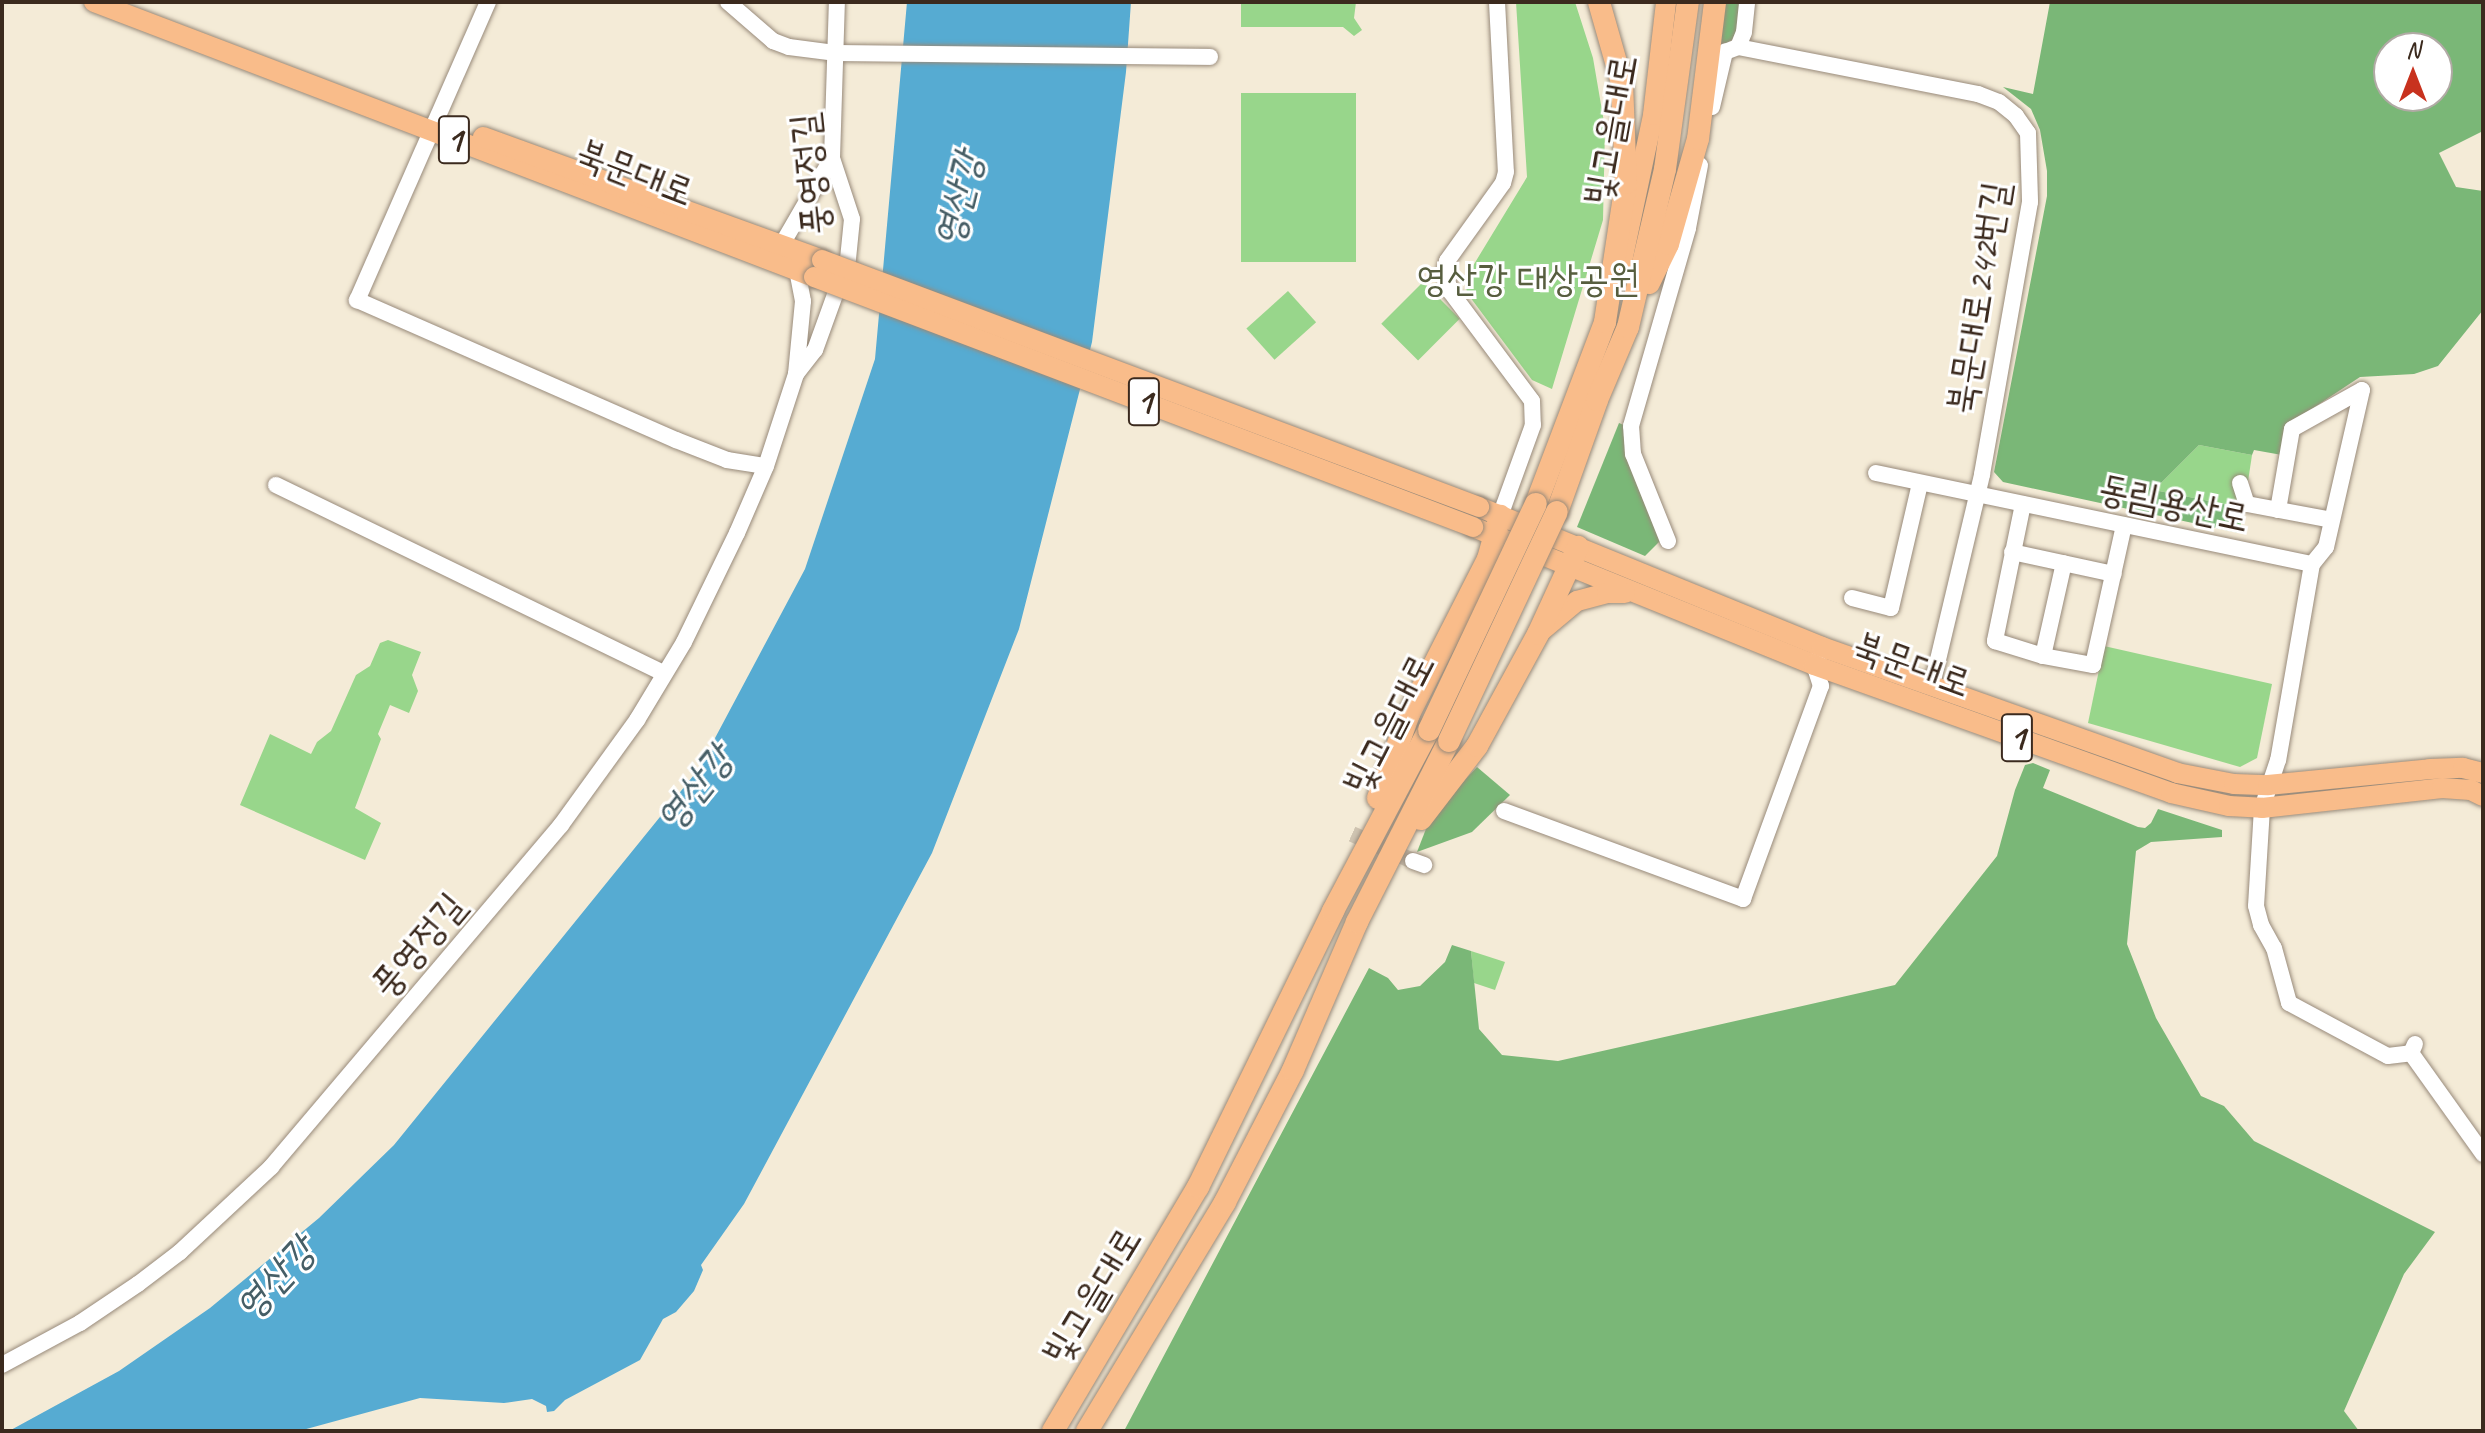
<!DOCTYPE html>
<meta charset="utf-8">
<style>
body{margin:0}
#map{position:relative;width:2485px;height:1433px;overflow:hidden;background:#f4ebd7;font-family:Caveat,"Poor Story",sans-serif}
div>[style]{position:absolute}
.green>*{inset:0;background:#98d68b;transform-origin:0 0}
.forest>*{inset:0;background:#7ab777}
.water>*{inset:0;background:#56abd2}
.minor-tunnel>*{height:16px;margin-top:-8px;transform-origin:0;background:repeating-linear-gradient(90deg,#cfc4b2 0 16px,transparent 0 24px)}
.roads{filter:drop-shadow(0 0 2px #988a7a) drop-shadow(0 0 2px #988a7a)}
.minor>*{height:16px;margin:-8px;padding:0 8px;transform-origin:8px;border-radius:8px;background:#fff}
.major>*{height:20px;margin:-10px;padding:0 10px;transform-origin:10px;border-radius:10px;background:#f9bc8a}
.highway>*{height:22px;margin:-11px;padding:0 11px;transform-origin:11px;border-radius:11px;background:#f9bc8a}
.bridges{filter:drop-shadow(0 0 2px #988a7a) drop-shadow(0 0 2px #988a7a)}
.major-bridge>*{height:20px;margin:-10px;padding:0 10px;transform-origin:10px;border-radius:10px;background:#f9bc8a}
.highway-bridge>*{height:22px;margin:-11px;padding:0 11px;transform-origin:11px;border-radius:11px;background:#f9bc8a}
span{translate:-50% -50%;white-space:nowrap;text-align:center;line-height:1.15;-webkit-text-stroke:6px #fff;paint-order:stroke}
.shield-label span{padding:2px 6px;background:#fff;border:2px solid;border-radius:6px;-webkit-text-stroke-width:0}
.shield-label{font-size:36px;color:#3b2a1e;font-weight:700}
.street-label{font-size:38px;color:#3b2a1e}
.park-label{font-size:38px;color:#575e3f}
.water-label{font-size:40px;color:#465e66;font-style:italic}
.frame{position:absolute;inset:0;border:4px solid #3b2a1e;pointer-events:none}
.north{position:absolute;left:2373px;top:32px;width:80px;height:80px;box-sizing:border-box;background:#fff;border:2px solid #b1aaa5;border-radius:50%;rotate:0deg;font-size:22px;font-weight:700;line-height:32px;text-align:center;color:#3b2a1e}
.north::after{content:'';display:block;margin:auto;width:28px;height:36px;background:#c8321e;clip-path:polygon(50% 0,100% 100%,50% 72%,0 100%)}
</style>
<div id="map">
<div class="green">
<i style="clip-path:polygon(1241px 2px,1356px 2px,1354px 18px,1362px 30px,1354px 36px,1343px 27px,1241px 27px)"></i>
<i style="clip-path:polygon(1516px 2px,1575px 2px,1593px 58px,1605px 128px,1603px 220px,1552px 389px,1532px 380px,1467px 293px,1465px 279px,1527px 177px)"></i>
<i style="left:1241px;top:93px;width:115px;height:169px"></i>
<i style="left:1423px;top:282px;width:52px;height:59px;rotate:45deg"></i>
<i style="left:1288px;top:291px;width:42px;height:56px;rotate:48deg"></i>
<i style="clip-path:polygon(2199px 445px,2252px 455px,2244px 508px,2154px 490px)"></i>
<i style="clip-path:polygon(388px 640px,421px 652px,412px 675px,418px 691px,409px 713px,390px 705px,378px 734px,381px 739px,355px 808px,381px 823px,365px 860px,240px 805px,270px 734px,311px 754px,317px 742px,331px 731px,356px 675px,370px 666px,380px 643px)"></i>
<i style="clip-path:polygon(2104px 646px,2272px 684px,2257px 758px,2240px 767px,2088px 723px)"></i>
<i style="clip-path:polygon(1471px 951px,1505px 962px,1495px 990px,1474px 983px)"></i>
</div>
<div class="forest">
<i style="clip-path:polygon(1722px 2px,1741px 2px,1738px 37px,1728px 42px,1723px 51px,1715px 51px)"></i>
<i style="clip-path:polygon(evenodd,2050px 2px,2483px 2px,2483px 131px,2439px 153px,2456px 187px,2483px 191px,2483px 310px,2438px 366px,2414px 374px,2360px 377px,2289px 424px,2282px 455px,2254px 450px,2252px 455px,2199px 445px,2154px 490px,2244px 508px,2239px 533px,2003px 482px,1994px 472px,2047px 196px,2047px 171px,2040px 130px,2031px 109px,2003px 87px,2033px 94px,2050px 2px,2389px 48px,2437px 48px,2437px 96px,2389px 96px,2389px 48px)"></i>
<i style="clip-path:polygon(1619px 423px,1626px 426px,1660px 541px,1645px 556px,1577px 527px)"></i>
<i style="clip-path:polygon(2033px 763px,2050px 770px,2043px 788px,2138px 827px,2145px 828px,2151px 823px,2158px 809px,2222px 830px,2222px 837px,2151px 842px,2136px 851px,2127px 944px,2156px 1018px,2201px 1096px,2224px 1106px,2254px 1141px,2435px 1232px,2404px 1274px,2344px 1411px,2359px 1431px,1124px 1431px,1369px 968px,1388px 978px,1398px 990px,1420px 986px,1445px 962px,1452px 945px,1471px 951px,1479px 1029px,1502px 1055px,1558px 1061px,1895px 985px,1997px 856px,2015px 790px,2025px 765px)"></i>
<i style="clip-path:polygon(1477px 767px,1510px 795px,1472px 832px,1417px 852px,1431px 816px)"></i>
</div>
<div class="water">
<i style="clip-path:polygon(907px 2px,1131px 2px,1126px 72px,1092px 342px,1019px 629px,932px 853px,744px 1204px,701px 1265px,703px 1270px,694px 1291px,676px 1312px,663px 1319px,640px 1360px,565px 1400px,554px 1411px,547px 1412px,546px 1406px,532px 1399px,504px 1403px,420px 1398px,299px 1431px,9px 1431px,119px 1371px,210px 1308px,319px 1218px,394px 1145px,698px 770px,805px 569px,875px 359px)"></i>
</div>
<div class="minor-tunnel">
<i style="left:1352px;top:834px;width:67px;rotate:23.9deg"></i>
</div>
<div class="roads">
<div class="minor">
<i style="left:488px;top:2px;width:326px;rotate:113.7deg"></i>
<i style="left:357px;top:300px;width:348px;rotate:23.7deg"></i>
<i style="left:676px;top:440px;width:55px;rotate:21.4deg"></i>
<i style="left:727px;top:460px;width:39px;rotate:9deg"></i>
<i style="left:728px;top:2px;width:60px;rotate:40.9deg"></i>
<i style="left:773px;top:41px;width:17px;rotate:21deg"></i>
<i style="left:789px;top:47px;width:46px;rotate:7.4deg"></i>
<i style="left:1497px;top:2px;width:170px;rotate:87deg"></i>
<i style="left:1506px;top:172px;width:11px;rotate:105deg"></i>
<i style="left:1503px;top:183px;width:96px;rotate:125.7deg"></i>
<i style="left:1447px;top:261px;width:9px;rotate:103deg"></i>
<i style="left:1445px;top:270px;width:22px;rotate:77deg"></i>
<i style="left:1450px;top:291px;width:137px;rotate:53.3deg"></i>
<i style="left:1532px;top:401px;width:24px;rotate:88deg"></i>
<i style="left:1533px;top:425px;width:97px;rotate:109.9deg"></i>
<i style="left:1738px;top:47px;width:16px;rotate:-68deg"></i>
<i style="left:1744px;top:32px;width:30px;rotate:-84deg"></i>
<i style="left:843px;top:53px;width:367px;rotate:0.6deg"></i>
<i style="left:1712px;top:107px;width:57px;rotate:-76.7deg"></i>
<i style="left:1725px;top:52px;width:14px;rotate:-21deg"></i>
<i style="left:1738px;top:47px;width:245px;rotate:11.1deg"></i>
<i style="left:1978px;top:94px;width:22px;rotate:21deg"></i>
<i style="left:1999px;top:102px;width:22px;rotate:39deg"></i>
<i style="left:2016px;top:116px;width:21px;rotate:55deg"></i>
<i style="left:2028px;top:133px;width:69px;rotate:88.3deg"></i>
<i style="left:2030px;top:202px;width:277px;rotate:100deg"></i>
<i style="left:1982px;top:475px;width:216px;rotate:103.4deg"></i>
<i style="left:781px;top:246px;width:102px;rotate:-59.9deg"></i>
<i style="left:796px;top:374px;width:73px;rotate:-84.5deg"></i>
<i style="left:803px;top:301px;width:32px;rotate:-101deg"></i>
<i style="left:1876px;top:473px;width:445px;rotate:11.8deg"></i>
<i style="left:2240px;top:483px;width:22px;rotate:72deg"></i>
<i style="left:2247px;top:504px;width:86px;rotate:10.7deg"></i>
<i style="left:276px;top:485px;width:431px;rotate:25.9deg"></i>
<i style="left:2023px;top:504px;width:140px;rotate:101.6deg"></i>
<i style="left:1995px;top:641px;width:50px;rotate:17.4deg"></i>
<i style="left:2043px;top:656px;width:51px;rotate:10.2deg"></i>
<i style="left:2093px;top:665px;width:143px;rotate:-77.5deg"></i>
<i style="left:2278px;top:510px;width:82px;rotate:-80.2deg"></i>
<i style="left:2292px;top:429px;width:80px;rotate:-29.1deg"></i>
<i style="left:2362px;top:390px;width:161px;rotate:102.9deg"></i>
<i style="left:2326px;top:547px;width:22px;rotate:129deg"></i>
<i style="left:2312px;top:564px;width:199px;rotate:99.8deg"></i>
<i style="left:2278px;top:760px;width:51px;rotate:108.4deg"></i>
<i style="left:2262px;top:808px;width:98px;rotate:93.5deg"></i>
<i style="left:2256px;top:906px;width:20px;rotate:75deg"></i>
<i style="left:2261px;top:925px;width:26px;rotate:61deg"></i>
<i style="left:2274px;top:948px;width:57px;rotate:74.7deg"></i>
<i style="left:2289px;top:1003px;width:112px;rotate:28.2deg"></i>
<i style="left:2388px;top:1056px;width:23px;rotate:-7deg"></i>
<i style="left:1668px;top:541px;width:94px;rotate:-111.9deg"></i>
<i style="left:1633px;top:454px;width:28px;rotate:-94deg"></i>
<i style="left:1631px;top:426px;width:206px;rotate:-73.9deg"></i>
<i style="left:1688px;top:228px;width:64px;rotate:-79.2deg"></i>
<i style="left:2012px;top:552px;width:104px;rotate:12.2deg"></i>
<i style="left:1852px;top:598px;width:40px;rotate:14.4deg"></i>
<i style="left:1891px;top:608px;width:128px;rotate:-76.9deg"></i>
<i style="left:2043px;top:656px;width:95px;rotate:-77.3deg"></i>
<i style="left:1504px;top:811px;width:255px;rotate:20.2deg"></i>
<i style="left:1743px;top:899px;width:227px;rotate:-69.9deg"></i>
<i style="left:1821px;top:686px;width:22px;rotate:-108deg"></i>
<i style="left:1814px;top:665px;width:10px;rotate:-66deg"></i>
<i style="left:1413px;top:861px;width:12px;rotate:20deg"></i>
<i style="left:2415px;top:1044px;width:10px;rotate:114deg"></i>
<i style="left:2411px;top:1053px;width:124px;rotate:54.5deg"></i>
<i style="left:2px;top:1365px;width:89px;rotate:-28.3deg"></i>
<i style="left:80px;top:1323px;width:70px;rotate:-33.9deg"></i>
<i style="left:138px;top:1284px;width:53px;rotate:-37.3deg"></i>
<i style="left:180px;top:1252px;width:125px;rotate:-43deg"></i>
<i style="left:271px;top:1167px;width:448px;rotate:-49.7deg"></i>
<i style="left:561px;top:825px;width:130px;rotate:-54.1deg"></i>
<i style="left:637px;top:720px;width:91px;rotate:-58.9deg"></i>
<i style="left:684px;top:642px;width:121px;rotate:-64.1deg"></i>
<i style="left:737px;top:533px;width:73px;rotate:-66.6deg"></i>
<i style="left:766px;top:466px;width:97px;rotate:-71.9deg"></i>
<i style="left:796px;top:374px;width:31px;rotate:-52deg"></i>
<i style="left:815px;top:350px;width:97px;rotate:-70.1deg"></i>
<i style="left:848px;top:259px;width:40px;rotate:-84.3deg"></i>
<i style="left:852px;top:219px;width:64px;rotate:-108.2deg"></i>
<i style="left:832px;top:158px;width:156px;rotate:-88.2deg"></i>
</div>
<div class="major">
<i style="left:94px;top:2px;width:771px;rotate:20.9deg"></i>
<i style="left:483px;top:137px;width:361px;rotate:19.9deg"></i>
<i style="left:1621px;top:266px;width:154px;rotate:-78deg"></i>
<i style="left:1653px;top:115px;width:114px;rotate:-83.4deg"></i>
<i style="left:1479px;top:507px;width:370px;rotate:22.2deg"></i>
<i style="left:1822px;top:647px;width:377px;rotate:19.5deg"></i>
<i style="left:2177px;top:773px;width:58px;rotate:10.9deg"></i>
<i style="left:2234px;top:784px;width:34px;rotate:2deg"></i>
<i style="left:2268px;top:785px;width:163px;rotate:-5.6deg"></i>
<i style="left:2430px;top:769px;width:33px;rotate:-2deg"></i>
<i style="left:2463px;top:768px;width:21px;rotate:14deg"></i>
<i style="left:1473px;top:527px;width:368px;rotate:22deg"></i>
<i style="left:1814px;top:665px;width:379px;rotate:19.7deg"></i>
<i style="left:2171px;top:793px;width:59px;rotate:12.6deg"></i>
<i style="left:2229px;top:806px;width:33px;rotate:3deg"></i>
<i style="left:2262px;top:808px;width:181px;rotate:-6.3deg"></i>
<i style="left:2442px;top:788px;width:29px;rotate:4deg"></i>
<i style="left:2471px;top:790px;width:13px;rotate:27deg"></i>
<i style="left:1541px;top:631px;width:47px;rotate:-39.8deg"></i>
<i style="left:1577px;top:601px;width:31px;rotate:-15deg"></i>
<i style="left:1607px;top:593px;width:18px"></i>
</div>
<div class="highway">
<i style="left:1649px;top:283px;width:43px;rotate:-64deg"></i>
<i style="left:1668px;top:244px;width:109px;rotate:-74.1deg"></i>
<i style="left:1698px;top:139px;width:138px;rotate:-82.9deg"></i>
<i style="left:1536px;top:504px;width:195px;rotate:-69.2deg"></i>
<i style="left:1605px;top:322px;width:141px;rotate:-81.4deg"></i>
<i style="left:1626px;top:183px;width:100px;rotate:-92.3deg"></i>
<i style="left:1622px;top:83px;width:84px;rotate:-105.9deg"></i>
<i style="left:1557px;top:512px;width:119px;rotate:-70.3deg"></i>
<i style="left:1597px;top:400px;width:79px;rotate:-67deg"></i>
<i style="left:1628px;top:327px;width:162px;rotate:-76.8deg"></i>
<i style="left:1665px;top:169px;width:169px;rotate:-82.2deg"></i>
<i style="left:1378px;top:798px;width:90px;rotate:-69.7deg"></i>
<i style="left:1409px;top:714px;width:174px;rotate:-63deg"></i>
<i style="left:1488px;top:559px;width:45px;rotate:-74.4deg"></i>
<i style="left:1421px;top:819px;width:92px;rotate:-52.5deg"></i>
<i style="left:1477px;top:746px;width:128px;rotate:-61.4deg"></i>
<i style="left:1538px;top:634px;width:96px;rotate:-65.3deg"></i>
<i style="left:1053px;top:1431px;width:284px;rotate:-59.3deg"></i>
<i style="left:1198px;top:1187px;width:307px;rotate:-63.9deg"></i>
<i style="left:1333px;top:911px;width:205px;rotate:-62.1deg"></i>
<i style="left:1087px;top:1431px;width:267px;rotate:-58.9deg"></i>
<i style="left:1225px;top:1202px;width:148px;rotate:-62.7deg"></i>
<i style="left:1293px;top:1070px;width:161px;rotate:-66.6deg"></i>
<i style="left:1357px;top:922px;width:203px;rotate:-63.1deg"></i>
</div>
</div>
<div class="bridges">
<div class="major-bridge">
<i style="left:822px;top:260px;width:702px;rotate:20.6deg"></i>
<i style="left:814px;top:277px;width:705px;rotate:20.77deg"></i>
</div>
<div class="highway-bridge">
<i style="left:1429px;top:730px;width:250px;rotate:-64.7deg"></i>
<i style="left:1449px;top:741px;width:253px;rotate:-64.8deg"></i>
</div>
</div>
<div class="shield-label">
<span style="left:454px;top:140px">1</span>
<span style="left:1144px;top:402px">1</span>
<span style="left:2017px;top:738px">1</span>
</div>
<div class="street-label">
<span style="left:1611px;top:130px;rotate:-80deg">빛고을대로</span>
<span style="left:635px;top:172px;rotate:21deg">북문대로</span>
<span style="left:810px;top:174px;rotate:-96deg">풍영정길</span>
<span style="left:1978px;top:298px;rotate:-81deg">북문대로242번길</span>
<span style="left:2174px;top:503px;rotate:12deg">동림용산로</span>
<span style="left:1912px;top:664px;rotate:20deg">북문대로</span>
<span style="left:1389px;top:724px;rotate:-63deg">빛고을대로</span>
<span style="left:418px;top:945px;rotate:-50deg">풍영정길</span>
<span style="left:1092px;top:1296px;rotate:-59deg">빛고을대로</span>
</div>
<div class="park-label">
<span style="left:1528px;top:279px">영산강 대상공원</span>
</div>
<div class="water-label">
<span style="left:958px;top:199px;rotate:-76deg">영산강</span>
<span style="left:694px;top:788px;rotate:-51deg">영산강</span>
<span style="left:275px;top:1278px;rotate:-47deg">영산강</span>
</div>
<div class="frame"></div>
<div class="north">N</div>
</div>
